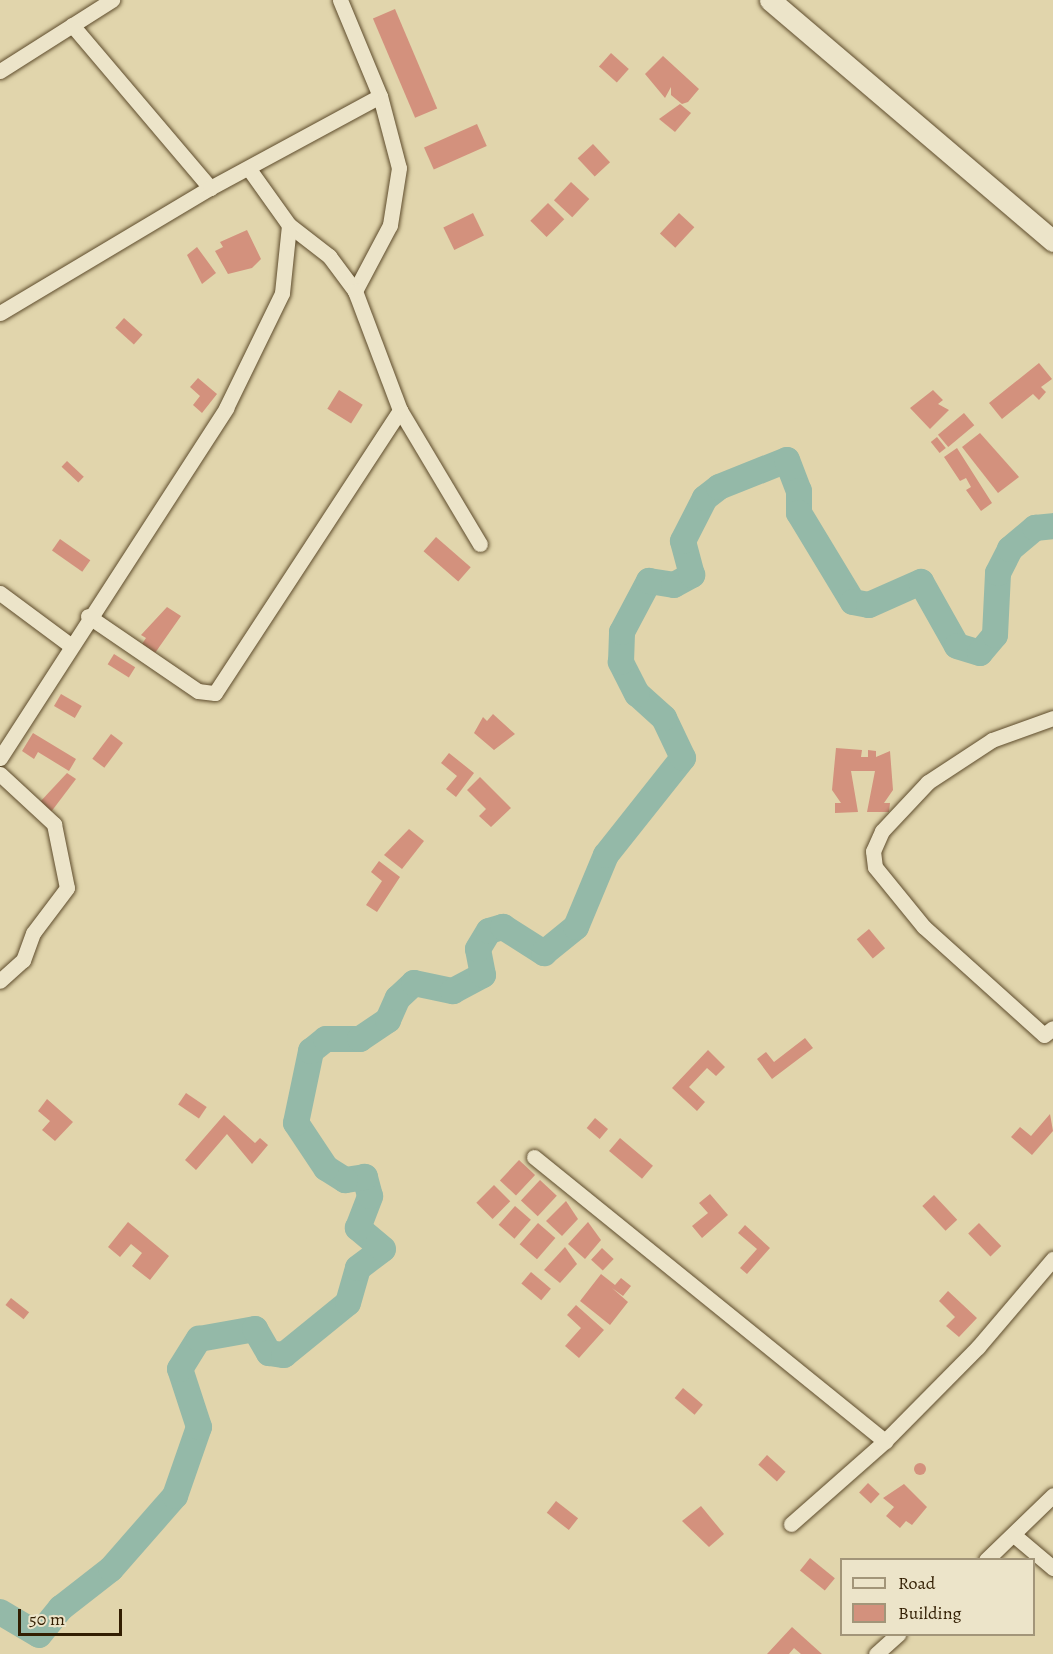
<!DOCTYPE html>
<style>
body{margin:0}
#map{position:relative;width:1053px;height:1654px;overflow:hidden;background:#e1d5ac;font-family:Alegreya,serif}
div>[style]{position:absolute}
.river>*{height:26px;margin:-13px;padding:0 13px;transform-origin:13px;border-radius:13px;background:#94b9a8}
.building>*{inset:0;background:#d3917d;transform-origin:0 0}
.round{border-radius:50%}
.roads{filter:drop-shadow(0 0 2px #5e4c2c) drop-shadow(0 0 2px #5e4c2c)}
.minor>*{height:15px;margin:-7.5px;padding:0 7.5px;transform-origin:7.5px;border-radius:7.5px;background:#ece4c9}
.secondary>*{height:21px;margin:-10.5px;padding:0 10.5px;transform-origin:10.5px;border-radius:10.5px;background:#ece4c9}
span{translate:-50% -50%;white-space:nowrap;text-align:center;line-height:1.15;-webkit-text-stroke:5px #ece4c9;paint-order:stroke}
.legend{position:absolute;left:840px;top:1558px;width:195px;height:78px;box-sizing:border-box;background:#ece4c9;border:2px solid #a29579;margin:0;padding:8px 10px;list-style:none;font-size:18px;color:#321e02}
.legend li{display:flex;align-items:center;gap:12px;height:30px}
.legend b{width:30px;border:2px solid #a29579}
.scale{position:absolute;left:18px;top:1609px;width:104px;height:27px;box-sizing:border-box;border:3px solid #321e02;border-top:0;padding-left:8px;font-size:18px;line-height:21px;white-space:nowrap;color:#321e02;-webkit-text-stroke:4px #ece4c9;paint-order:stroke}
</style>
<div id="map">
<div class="river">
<i style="left:0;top:1612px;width:45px;rotate:30.5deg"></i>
<i style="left:39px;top:1635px;width:35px;rotate:-51deg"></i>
<i style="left:61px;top:1608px;width:63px;rotate:-38deg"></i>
<i style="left:111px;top:1569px;width:97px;rotate:-48.8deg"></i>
<i style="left:175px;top:1496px;width:73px;rotate:-70.8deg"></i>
<i style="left:199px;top:1427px;width:61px;rotate:-108.1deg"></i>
<i style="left:180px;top:1369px;width:36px;rotate:-58deg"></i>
<i style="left:199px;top:1339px;width:57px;rotate:-10.1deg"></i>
<i style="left:255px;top:1329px;width:28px;rotate:60deg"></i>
<i style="left:269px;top:1353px;width:15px;rotate:8deg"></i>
<i style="left:284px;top:1355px;width:82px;rotate:-39.1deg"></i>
<i style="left:348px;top:1303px;width:36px;rotate:-74deg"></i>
<i style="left:358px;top:1268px;width:31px;rotate:-37deg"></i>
<i style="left:383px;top:1249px;width:33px;rotate:-140deg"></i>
<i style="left:358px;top:1228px;width:34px;rotate:-69deg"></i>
<i style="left:370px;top:1196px;width:20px;rotate:-105deg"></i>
<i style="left:365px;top:1177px;width:20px;rotate:171deg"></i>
<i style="left:345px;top:1180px;width:22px;rotate:-148deg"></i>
<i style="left:326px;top:1168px;width:54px;rotate:-123.7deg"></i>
<i style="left:296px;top:1123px;width:74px;rotate:-78.2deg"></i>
<i style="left:311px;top:1051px;width:19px;rotate:-39deg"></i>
<i style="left:326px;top:1039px;width:34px"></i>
<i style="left:360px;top:1039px;width:34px;rotate:-34deg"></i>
<i style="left:388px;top:1020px;width:24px;rotate:-66deg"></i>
<i style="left:398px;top:998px;width:22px;rotate:-43deg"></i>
<i style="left:414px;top:983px;width:40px;rotate:12deg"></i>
<i style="left:453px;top:991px;width:34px;rotate:-28deg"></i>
<i style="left:483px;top:975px;width:26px;rotate:-101deg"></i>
<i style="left:478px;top:949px;width:21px;rotate:-59deg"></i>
<i style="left:489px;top:931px;width:15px;rotate:-16deg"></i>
<i style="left:503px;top:927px;width:49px;rotate:32.4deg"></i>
<i style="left:544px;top:953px;width:41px;rotate:-39.1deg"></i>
<i style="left:576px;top:927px;width:78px;rotate:-67.4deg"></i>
<i style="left:606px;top:855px;width:124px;rotate:-51.6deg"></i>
<i style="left:683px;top:758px;width:44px;rotate:-115.4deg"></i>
<i style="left:664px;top:718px;width:36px;rotate:-138deg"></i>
<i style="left:637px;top:694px;width:36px;rotate:-117deg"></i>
<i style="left:621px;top:662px;width:30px;rotate:-88deg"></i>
<i style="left:622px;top:632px;width:58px;rotate:-62.1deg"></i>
<i style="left:649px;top:581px;width:25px;rotate:9deg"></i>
<i style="left:674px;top:585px;width:21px;rotate:-29deg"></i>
<i style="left:692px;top:575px;width:35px;rotate:-105deg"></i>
<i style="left:683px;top:541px;width:48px;rotate:-62.9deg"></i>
<i style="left:705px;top:498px;width:18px;rotate:-38deg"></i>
<i style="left:719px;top:487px;width:73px;rotate:-21.7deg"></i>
<i style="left:787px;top:460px;width:33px;rotate:69deg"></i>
<i style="left:799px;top:491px;width:22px;rotate:90deg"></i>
<i style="left:799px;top:513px;width:104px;rotate:58.8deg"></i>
<i style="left:853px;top:602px;width:16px;rotate:11deg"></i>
<i style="left:869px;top:605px;width:57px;rotate:-23.9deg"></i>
<i style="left:921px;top:582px;width:73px;rotate:60.6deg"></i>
<i style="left:957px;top:646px;width:24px;rotate:17deg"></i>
<i style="left:980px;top:653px;width:23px;rotate:-50deg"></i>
<i style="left:995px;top:635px;width:62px;rotate:-87.2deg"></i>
<i style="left:998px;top:573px;width:27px;rotate:-63deg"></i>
<i style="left:1010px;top:549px;width:33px;rotate:-40deg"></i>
<i style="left:1035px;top:528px;width:18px;rotate:-6deg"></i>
</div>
<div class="building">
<i style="left:395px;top:9px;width:108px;height:24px;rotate:67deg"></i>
<i style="left:611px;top:53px;width:24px;height:18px;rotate:42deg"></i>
<i style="clip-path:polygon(663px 56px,699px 89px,688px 102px,682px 104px,671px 95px,671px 87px,665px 98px,645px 74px)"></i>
<i style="clip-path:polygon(680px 104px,691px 113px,675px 132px,659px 119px)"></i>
<i style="left:477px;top:124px;width:24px;height:58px;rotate:66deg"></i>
<i style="left:593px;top:144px;width:25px;height:21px;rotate:47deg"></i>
<i style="left:571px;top:182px;width:25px;height:25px;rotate:43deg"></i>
<i style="left:548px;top:203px;width:23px;height:25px;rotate:45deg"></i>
<i style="left:473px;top:213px;width:25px;height:33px;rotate:64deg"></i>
<i style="left:679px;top:213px;width:21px;height:28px;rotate:43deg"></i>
<i style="clip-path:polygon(247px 230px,261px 259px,252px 268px,228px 274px,215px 251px,223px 247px,220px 242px)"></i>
<i style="clip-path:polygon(197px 247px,216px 273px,202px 284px,187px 255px)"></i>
<i style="left:124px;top:318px;width:25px;height:13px;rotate:42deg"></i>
<i style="clip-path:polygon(1039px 363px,1052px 379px,1041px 387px,1046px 392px,1039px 400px,1033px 394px,1002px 419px,989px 403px)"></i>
<i style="clip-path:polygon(198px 378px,217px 394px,202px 413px,193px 405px,200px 396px,190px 387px)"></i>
<i style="left:339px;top:390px;width:28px;height:22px;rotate:32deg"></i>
<i style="clip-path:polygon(933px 390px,943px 400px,938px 404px,949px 410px,930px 429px,910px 408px)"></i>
<i style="left:964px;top:413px;width:16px;height:34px;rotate:50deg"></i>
<i style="clip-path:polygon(980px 433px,1019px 477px,998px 493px,962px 447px)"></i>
<i style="left:937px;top:437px;width:14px;height:8px;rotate:51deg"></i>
<i style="clip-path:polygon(957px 448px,992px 503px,981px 511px,966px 490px,971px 487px,966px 478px,960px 481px,944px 457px)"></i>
<i style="left:67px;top:461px;width:23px;height:8px;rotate:43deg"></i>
<i style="left:436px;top:537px;width:46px;height:19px;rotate:41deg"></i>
<i style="left:60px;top:539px;width:37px;height:14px;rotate:35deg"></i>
<i style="clip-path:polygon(167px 607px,181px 616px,155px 653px,142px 644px,146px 638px,141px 635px)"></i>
<i style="left:114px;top:654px;width:25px;height:12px;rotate:32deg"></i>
<i style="left:61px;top:694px;width:24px;height:14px;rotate:30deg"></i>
<i style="clip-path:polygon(493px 714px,515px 734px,494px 750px,474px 733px,483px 717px,487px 721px)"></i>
<i style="clip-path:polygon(33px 733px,76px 759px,69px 771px,38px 752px,34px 759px,22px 751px)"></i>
<i style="left:111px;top:734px;width:15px;height:31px;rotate:37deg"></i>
<i style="clip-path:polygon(836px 748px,862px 750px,861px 757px,868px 757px,868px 750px,876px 751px,876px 757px,890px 751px,893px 790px,884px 803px,890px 803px,889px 812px,867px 812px,875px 771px,851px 771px,858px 812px,835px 813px,835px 803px,841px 803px,832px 790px)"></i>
<i style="clip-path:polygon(449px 753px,474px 773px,456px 797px,446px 789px,457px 776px,441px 763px)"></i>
<i style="clip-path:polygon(67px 773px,76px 779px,51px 812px,39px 803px)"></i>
<i style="clip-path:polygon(480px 777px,511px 808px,491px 827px,479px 816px,486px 809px,467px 790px)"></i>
<i style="clip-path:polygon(409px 829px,424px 841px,402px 869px,384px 855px)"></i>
<i style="clip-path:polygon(379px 861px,400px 877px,377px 912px,366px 905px,382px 881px,371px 872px)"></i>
<i style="left:869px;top:929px;width:25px;height:16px;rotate:50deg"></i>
<i style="clip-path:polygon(805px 1038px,813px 1048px,772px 1079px,757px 1059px,766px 1052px,774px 1062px)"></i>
<i style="clip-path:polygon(708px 1050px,725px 1067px,716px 1076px,707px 1068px,689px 1087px,705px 1102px,697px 1111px,672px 1088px)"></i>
<i style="left:186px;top:1093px;width:25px;height:14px;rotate:34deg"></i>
<i style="clip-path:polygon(47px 1099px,73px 1122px,55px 1141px,42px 1130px,50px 1121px,38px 1111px)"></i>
<i style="clip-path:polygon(1050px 1114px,1053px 1131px,1032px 1155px,1011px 1137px,1020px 1127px,1031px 1136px)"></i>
<i style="clip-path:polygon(224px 1115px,255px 1143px,260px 1138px,268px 1145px,252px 1164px,227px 1134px,196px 1170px,185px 1160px)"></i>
<i style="left:595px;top:1118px;width:17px;height:13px;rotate:40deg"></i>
<i style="left:620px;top:1138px;width:43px;height:17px;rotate:40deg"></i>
<i style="left:519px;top:1160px;width:22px;height:28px;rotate:43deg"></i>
<i style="left:540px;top:1180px;width:23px;height:28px;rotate:43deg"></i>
<i style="left:494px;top:1185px;width:23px;height:25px;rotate:45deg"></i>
<i style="clip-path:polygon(710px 1194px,728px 1215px,702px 1238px,692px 1226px,708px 1213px,699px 1203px)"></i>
<i style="left:934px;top:1195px;width:34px;height:16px;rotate:47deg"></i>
<i style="clip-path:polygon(566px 1201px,578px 1219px,562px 1236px,546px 1221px)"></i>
<i style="left:515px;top:1206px;width:21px;height:25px;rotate:41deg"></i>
<i style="clip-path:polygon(128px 1222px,169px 1256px,150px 1280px,132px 1266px,142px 1253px,131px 1244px,120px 1257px,108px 1247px)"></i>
<i style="clip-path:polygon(588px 1222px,601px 1240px,585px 1259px,568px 1244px)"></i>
<i style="left:538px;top:1223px;width:23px;height:28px;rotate:41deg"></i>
<i style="left:979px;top:1223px;width:32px;height:15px;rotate:46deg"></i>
<i style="clip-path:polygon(745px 1225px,770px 1248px,747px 1274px,740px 1268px,757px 1249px,738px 1233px)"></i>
<i style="clip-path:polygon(565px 1247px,577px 1264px,560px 1283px,544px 1270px)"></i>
<i style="left:602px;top:1248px;width:16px;height:16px;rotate:43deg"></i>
<i style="left:531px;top:1272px;width:26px;height:15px;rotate:40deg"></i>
<i style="clip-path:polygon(601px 1274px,615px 1285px,621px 1278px,631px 1286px,623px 1296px,612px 1288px,628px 1302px,610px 1325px,580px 1301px)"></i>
<i style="clip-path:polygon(948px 1291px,977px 1318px,959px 1337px,946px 1326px,955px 1317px,939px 1301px)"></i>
<i style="left:11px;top:1298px;width:23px;height:9px;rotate:38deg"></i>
<i style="clip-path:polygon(576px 1305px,604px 1330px,579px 1358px,565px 1346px,581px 1328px,567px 1315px)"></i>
<i style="left:683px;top:1388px;width:26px;height:13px;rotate:40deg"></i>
<i style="left:767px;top:1455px;width:25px;height:13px;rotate:42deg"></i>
<i class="round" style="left:914px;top:1463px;width:12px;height:12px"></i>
<i style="left:868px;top:1483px;width:16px;height:13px;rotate:43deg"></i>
<i style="clip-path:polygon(904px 1484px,927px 1507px,912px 1525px,906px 1521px,900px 1528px,886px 1516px,894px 1507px,883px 1498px)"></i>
<i style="left:556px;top:1501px;width:28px;height:15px;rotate:38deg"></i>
<i style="clip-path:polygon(701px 1506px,724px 1534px,709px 1547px,682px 1521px)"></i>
<i style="left:810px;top:1558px;width:32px;height:16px;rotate:39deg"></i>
<i style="clip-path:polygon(792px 1627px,822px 1654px,801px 1654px,794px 1648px,789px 1654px,767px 1654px)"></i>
</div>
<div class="roads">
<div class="minor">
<i style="left:340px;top:0;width:104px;rotate:67.4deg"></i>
<i style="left:380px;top:96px;width:74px;rotate:75.2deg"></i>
<i style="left:399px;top:168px;width:58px;rotate:99deg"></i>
<i style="left:390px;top:225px;width:75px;rotate:117.9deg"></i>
<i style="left:72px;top:25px;width:214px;rotate:49.7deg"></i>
<i style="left:0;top:71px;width:133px;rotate:-32.4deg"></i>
<i style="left:249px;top:169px;width:69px;rotate:54.5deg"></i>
<i style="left:289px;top:225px;width:51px;rotate:37.8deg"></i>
<i style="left:329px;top:256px;width:44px;rotate:53.4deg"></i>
<i style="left:355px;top:291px;width:127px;rotate:69.3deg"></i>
<i style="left:400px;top:410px;width:156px;rotate:59.2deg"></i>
<i style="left:0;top:313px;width:244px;rotate:-30.8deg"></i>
<i style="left:210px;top:188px;width:193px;rotate:-28.4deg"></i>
<i style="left:0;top:593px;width:87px;rotate:36.6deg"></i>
<i style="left:88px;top:616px;width:133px;rotate:34.3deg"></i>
<i style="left:198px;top:691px;width:17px;rotate:7deg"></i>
<i style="left:215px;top:693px;width:338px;rotate:-56.8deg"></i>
<i style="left:1053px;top:718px;width:65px;rotate:160.2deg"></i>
<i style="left:992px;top:740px;width:77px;rotate:146.7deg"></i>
<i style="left:928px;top:782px;width:67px;rotate:133.2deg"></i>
<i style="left:882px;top:831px;width:22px;rotate:114deg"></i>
<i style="left:873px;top:851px;width:16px;rotate:83deg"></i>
<i style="left:875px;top:867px;width:77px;rotate:50.8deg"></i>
<i style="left:924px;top:927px;width:161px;rotate:42deg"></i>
<i style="left:1044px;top:1035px;width:11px;rotate:-38deg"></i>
<i style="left:0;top:758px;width:417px;rotate:-57.1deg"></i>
<i style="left:226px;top:408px;width:128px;rotate:-64deg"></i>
<i style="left:282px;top:293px;width:68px;rotate:-84.1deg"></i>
<i style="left:0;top:774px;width:74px;rotate:42.8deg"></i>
<i style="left:54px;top:824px;width:65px;rotate:78.5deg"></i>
<i style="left:67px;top:888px;width:56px;rotate:127.1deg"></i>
<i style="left:33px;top:933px;width:29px;rotate:110deg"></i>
<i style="left:23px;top:960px;width:31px;rotate:138deg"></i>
<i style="left:534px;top:1157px;width:452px;rotate:39deg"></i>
<i style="left:885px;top:1441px;width:132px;rotate:-45.3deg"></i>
<i style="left:978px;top:1347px;width:116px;rotate:-49.6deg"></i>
<i style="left:791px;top:1524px;width:125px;rotate:-41.4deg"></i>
<i style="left:1015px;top:1536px;width:50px;rotate:40.1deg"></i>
<i style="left:986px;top:1560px;width:93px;rotate:-44.1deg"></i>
<i style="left:876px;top:1654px;width:30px;rotate:-42deg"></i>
</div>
<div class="secondary">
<i style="left:770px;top:0;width:372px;rotate:40.4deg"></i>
</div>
</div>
<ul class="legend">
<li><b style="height:8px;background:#ece4c9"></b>Road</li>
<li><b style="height:16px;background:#d3917d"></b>Building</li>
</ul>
<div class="scale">50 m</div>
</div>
